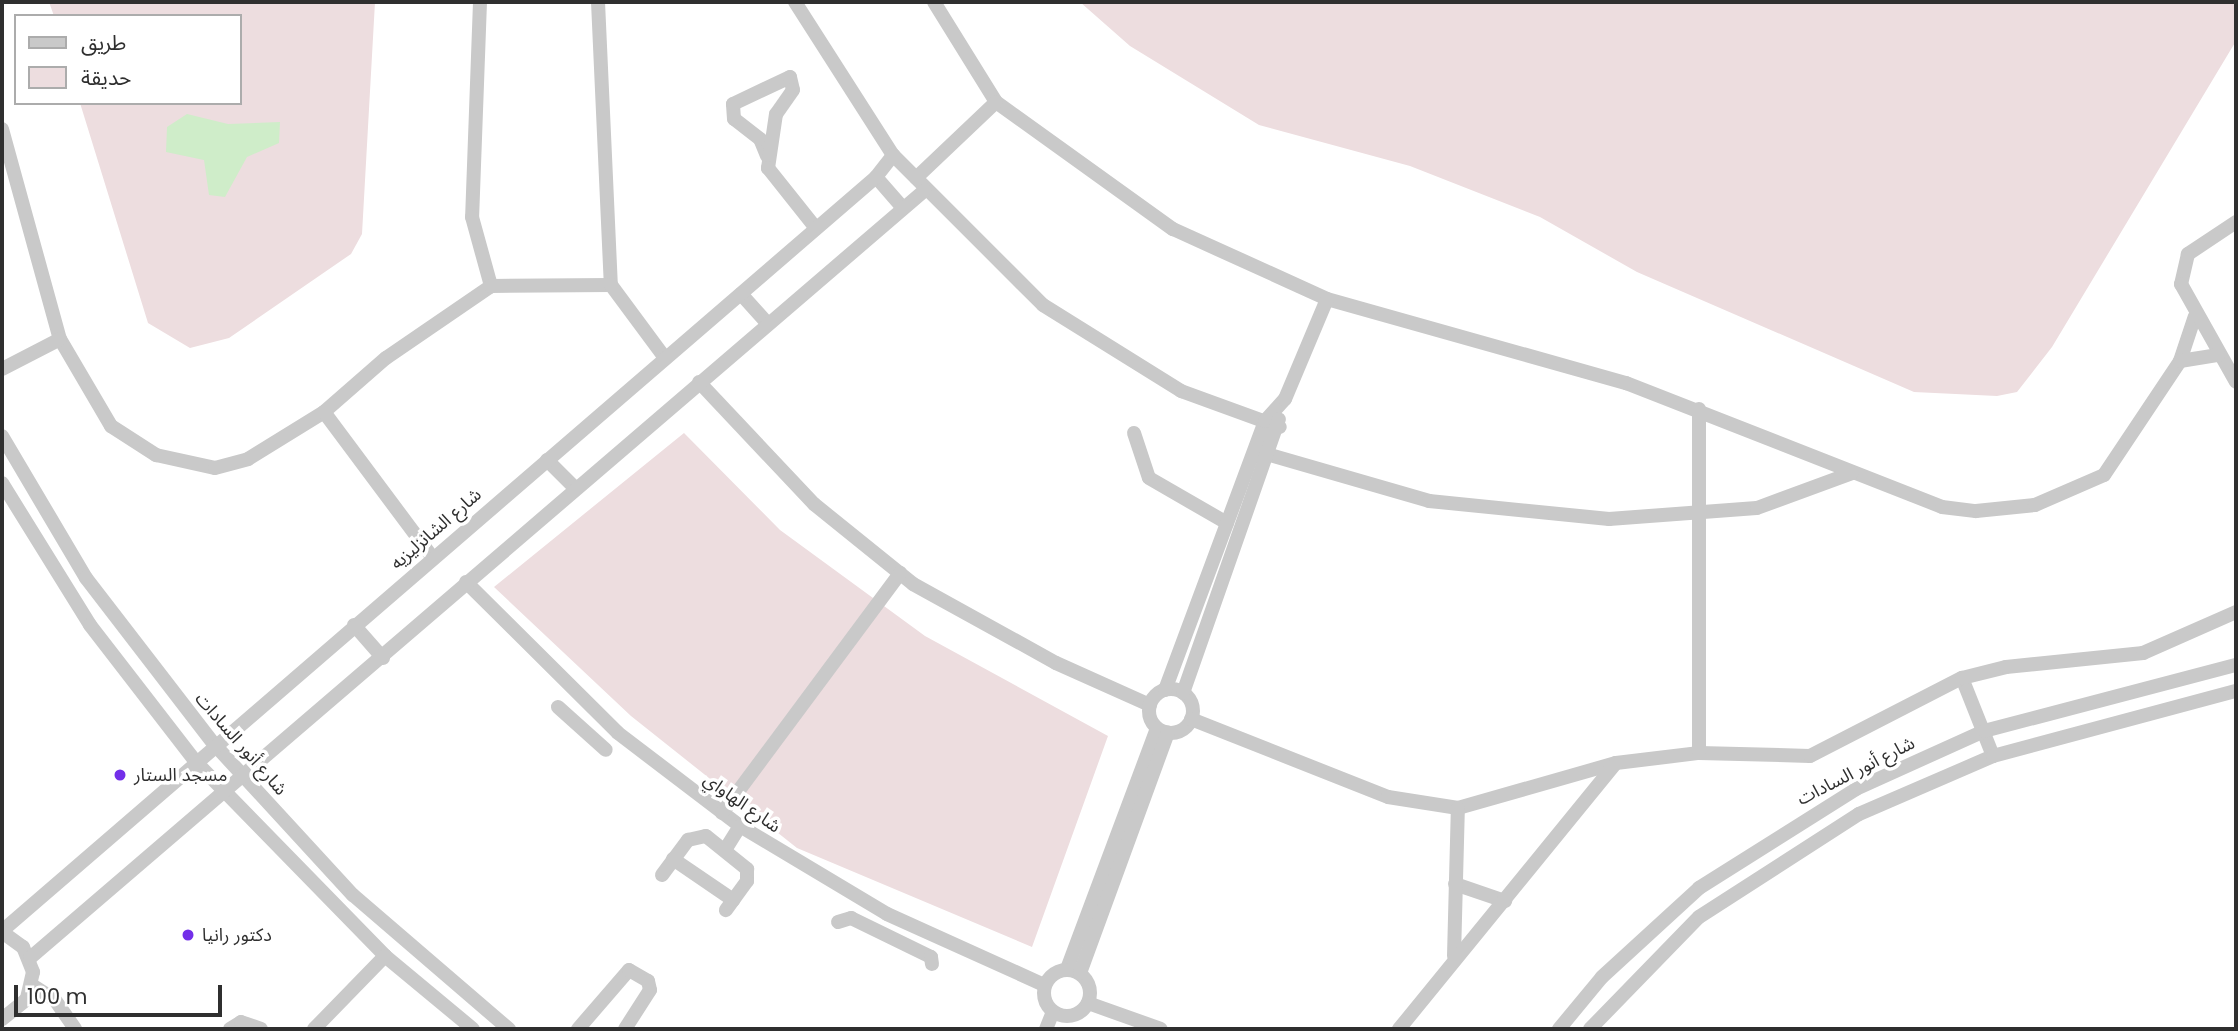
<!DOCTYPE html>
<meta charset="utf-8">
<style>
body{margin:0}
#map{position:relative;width:2238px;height:1031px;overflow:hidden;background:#fff;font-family:Poppins,"Noto Sans Arabic",sans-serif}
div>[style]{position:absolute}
.green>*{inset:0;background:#eddddf}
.water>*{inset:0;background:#cfedc9}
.minor>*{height:14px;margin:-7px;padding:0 7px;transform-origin:7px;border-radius:7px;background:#c9c9c9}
.minor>.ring{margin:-7px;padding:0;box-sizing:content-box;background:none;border:14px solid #c9c9c9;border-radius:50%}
.dots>*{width:19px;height:19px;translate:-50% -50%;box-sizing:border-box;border:4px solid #fff;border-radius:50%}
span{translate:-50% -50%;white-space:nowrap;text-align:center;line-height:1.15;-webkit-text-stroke:7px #fff;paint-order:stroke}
.street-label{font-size:18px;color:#2f2f2f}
.poi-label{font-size:18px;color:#2f2f2f}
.left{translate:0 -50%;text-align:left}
.frame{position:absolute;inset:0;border:4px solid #2f2f2f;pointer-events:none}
.legend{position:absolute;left:14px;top:14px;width:228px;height:91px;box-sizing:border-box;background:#fff;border:2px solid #acacac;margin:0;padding:9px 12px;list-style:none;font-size:21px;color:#2f2f2f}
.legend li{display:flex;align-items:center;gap:14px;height:35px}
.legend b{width:35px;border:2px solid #acacac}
.scale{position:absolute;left:14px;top:985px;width:208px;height:32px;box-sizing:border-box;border:4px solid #2f2f2f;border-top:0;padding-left:9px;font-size:21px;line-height:24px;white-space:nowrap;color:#2f2f2f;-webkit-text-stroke:5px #fff;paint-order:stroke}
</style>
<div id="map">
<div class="green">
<i style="clip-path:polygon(49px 2px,375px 2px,362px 234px,351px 254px,229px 338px,190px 348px,148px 323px,80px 103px,240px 103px,240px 16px,54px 16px)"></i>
<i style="clip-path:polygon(1080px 2px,2236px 2px,2236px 41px,2052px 347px,2017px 392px,1997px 396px,1914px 392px,1637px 272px,1540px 217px,1410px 166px,1259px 125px,1130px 46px)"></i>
<i style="clip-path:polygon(684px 433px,780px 530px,925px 636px,1108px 736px,1032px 947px,797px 848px,631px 716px,494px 587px)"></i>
</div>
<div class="water">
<i style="clip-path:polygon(187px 114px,228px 124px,280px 122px,279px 143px,247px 157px,225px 197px,209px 195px,204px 160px,166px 152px,167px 127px)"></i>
</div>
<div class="minor">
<i style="left:480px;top:2px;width:215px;rotate:92.1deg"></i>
<i style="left:472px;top:217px;width:72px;rotate:74.6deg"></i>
<i style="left:598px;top:2px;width:283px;rotate:87.4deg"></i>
<i style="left:795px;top:2px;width:182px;rotate:57.4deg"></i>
<i style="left:893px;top:155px;width:212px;rotate:45deg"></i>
<i style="left:1043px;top:305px;width:163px;rotate:31.9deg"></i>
<i style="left:1181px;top:391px;width:105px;rotate:20deg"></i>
<i style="left:934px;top:2px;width:118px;rotate:58.2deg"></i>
<i style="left:996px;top:102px;width:218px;rotate:35.7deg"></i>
<i style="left:1173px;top:229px;width:169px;rotate:24.4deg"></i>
<i style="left:1327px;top:299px;width:311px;rotate:15.7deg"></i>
<i style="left:1626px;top:383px;width:339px;rotate:21.4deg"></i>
<i style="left:1942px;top:507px;width:34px;rotate:7deg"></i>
<i style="left:1976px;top:511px;width:59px;rotate:-5.8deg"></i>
<i style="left:2035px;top:505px;width:75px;rotate:-23.5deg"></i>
<i style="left:2104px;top:475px;width:137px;rotate:-56.3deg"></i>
<i style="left:2180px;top:361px;width:47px;rotate:-71.6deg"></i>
<i style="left:2px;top:129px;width:218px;rotate:74.6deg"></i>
<i style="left:60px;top:339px;width:101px;rotate:59.6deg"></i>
<i style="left:111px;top:426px;width:54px;rotate:32.8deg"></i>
<i style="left:156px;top:455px;width:60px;rotate:12.4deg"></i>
<i style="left:215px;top:468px;width:34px;rotate:-15deg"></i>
<i style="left:248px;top:459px;width:89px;rotate:-31.7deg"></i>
<i style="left:324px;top:412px;width:82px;rotate:-41.1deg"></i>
<i style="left:386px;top:358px;width:127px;rotate:-34.4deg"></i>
<i style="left:491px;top:286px;width:120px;rotate:-0.5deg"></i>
<i style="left:611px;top:285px;width:91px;rotate:53.5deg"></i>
<i style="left:767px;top:156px;width:18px;rotate:-112deg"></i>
<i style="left:760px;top:139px;width:33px;rotate:-142deg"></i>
<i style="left:734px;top:119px;width:15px;rotate:-94deg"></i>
<i style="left:733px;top:104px;width:63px;rotate:-25.3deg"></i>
<i style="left:790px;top:77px;width:13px;rotate:77deg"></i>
<i style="left:793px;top:90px;width:29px;rotate:125deg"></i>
<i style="left:776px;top:114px;width:55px;rotate:98.4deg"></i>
<i style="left:768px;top:168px;width:75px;rotate:51.5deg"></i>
<i style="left:876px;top:177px;width:38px;rotate:49deg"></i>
<i style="left:916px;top:178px;width:110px;rotate:-43.5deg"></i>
<i style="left:2236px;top:222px;width:58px;rotate:146.3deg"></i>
<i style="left:2188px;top:254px;width:31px;rotate:103deg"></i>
<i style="left:2181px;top:284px;width:112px;rotate:60.7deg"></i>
<i style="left:741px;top:294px;width:38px;rotate:48deg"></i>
<i style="left:2180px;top:361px;width:39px;rotate:-9deg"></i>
<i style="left:2px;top:369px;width:65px;rotate:-27.3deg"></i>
<i style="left:699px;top:382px;width:168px;rotate:46.7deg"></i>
<i style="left:814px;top:504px;width:127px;rotate:38.9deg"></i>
<i style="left:913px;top:584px;width:163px;rotate:28.9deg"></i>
<i style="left:1056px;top:663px;width:103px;rotate:24.1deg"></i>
<i style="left:324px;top:412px;width:182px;rotate:53.3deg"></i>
<i style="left:1134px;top:433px;width:47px;rotate:71.6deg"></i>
<i style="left:1149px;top:478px;width:90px;rotate:30deg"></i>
<i style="left:2px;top:436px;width:165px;rotate:59.4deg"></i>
<i style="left:86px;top:578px;width:210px;rotate:52.4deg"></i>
<i style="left:214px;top:744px;width:205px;rotate:47.4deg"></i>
<i style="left:353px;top:895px;width:206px;rotate:40.7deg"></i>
<i style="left:1270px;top:455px;width:166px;rotate:16.1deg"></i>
<i style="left:1429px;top:501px;width:181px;rotate:5.7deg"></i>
<i style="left:1609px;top:519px;width:148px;rotate:-4.3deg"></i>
<i style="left:1757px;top:508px;width:101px;rotate:-20.2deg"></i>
<i style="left:547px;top:460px;width:40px;rotate:45deg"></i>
<i style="left:2px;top:483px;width:167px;rotate:58.2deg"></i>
<i style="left:90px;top:625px;width:172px;rotate:52.3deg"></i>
<i style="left:195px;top:761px;width:272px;rotate:45.7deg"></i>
<i style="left:385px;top:956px;width:114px;rotate:39.7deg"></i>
<i style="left:466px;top:582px;width:214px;rotate:44.8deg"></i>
<i style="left:618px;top:733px;width:153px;rotate:37.3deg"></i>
<i style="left:740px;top:826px;width:171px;rotate:30.9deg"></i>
<i style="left:887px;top:914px;width:172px;rotate:24.3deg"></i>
<i style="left:354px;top:625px;width:44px;rotate:48.7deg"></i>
<i style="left:1962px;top:678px;width:84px;rotate:68.3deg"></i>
<i class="ring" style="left:1149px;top:689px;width:30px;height:30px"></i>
<i style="left:1165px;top:690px;width:287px;rotate:-69.6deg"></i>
<i style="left:1265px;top:421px;width:30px;rotate:-48deg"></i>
<i style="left:1285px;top:399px;width:108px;rotate:-67.2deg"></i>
<i style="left:1183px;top:693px;width:290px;rotate:-70.7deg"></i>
<i style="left:558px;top:707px;width:64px;rotate:41.9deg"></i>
<i style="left:1191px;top:719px;width:212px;rotate:21.6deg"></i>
<i style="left:1388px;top:797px;width:71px;rotate:8.9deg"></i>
<i style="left:1458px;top:808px;width:164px;rotate:-15.9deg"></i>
<i style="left:1616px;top:763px;width:84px;rotate:-6.9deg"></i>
<i style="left:1699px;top:753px;width:111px;rotate:1.5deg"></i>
<i style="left:1810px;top:756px;width:171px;rotate:-27.2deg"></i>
<i style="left:1962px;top:678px;width:45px;rotate:-14deg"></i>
<i style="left:2006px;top:667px;width:138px;rotate:-5.8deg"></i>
<i style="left:2143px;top:653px;width:102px;rotate:-23.8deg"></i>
<i style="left:1699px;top:753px;width:344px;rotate:-90deg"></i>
<i style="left:722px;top:813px;width:299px;rotate:-53.4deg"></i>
<i style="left:725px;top:850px;width:28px;rotate:-58deg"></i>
<i style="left:673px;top:859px;width:73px;rotate:34.3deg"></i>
<i style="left:662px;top:875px;width:44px;rotate:-53.4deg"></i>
<i style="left:688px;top:840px;width:18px;rotate:-13deg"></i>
<i style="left:706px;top:836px;width:53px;rotate:38.8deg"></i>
<i style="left:747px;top:869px;width:12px;rotate:90deg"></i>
<i style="left:747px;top:881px;width:36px;rotate:126deg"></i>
<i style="left:1455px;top:884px;width:53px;rotate:18.8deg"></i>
<i style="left:838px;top:922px;width:14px;rotate:-17deg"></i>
<i style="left:851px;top:918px;width:89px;rotate:26deg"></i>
<i style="left:931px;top:957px;width:7px;rotate:82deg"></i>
<i style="left:2px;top:931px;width:1154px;rotate:-40.78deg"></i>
<i style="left:876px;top:177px;width:28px;rotate:-52deg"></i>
<i style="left:2px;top:932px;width:26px;rotate:36deg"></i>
<i style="left:23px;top:947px;width:27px;rotate:68deg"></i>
<i style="left:33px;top:972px;width:28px;rotate:103deg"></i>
<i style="left:27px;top:999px;width:32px;rotate:141deg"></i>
<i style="left:1454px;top:956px;width:148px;rotate:-88.5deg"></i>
<i style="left:30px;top:958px;width:1179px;rotate:-40.63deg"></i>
<i style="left:1067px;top:969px;width:257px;rotate:-69.5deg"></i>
<i class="ring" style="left:1044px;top:970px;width:32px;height:32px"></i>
<i style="left:1080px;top:973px;width:256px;rotate:-69.9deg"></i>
<i style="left:32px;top:985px;width:27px;rotate:33deg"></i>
<i style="left:55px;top:1000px;width:35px;rotate:55deg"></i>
<i style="left:1088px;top:1003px;width:77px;rotate:19.6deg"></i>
<i style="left:230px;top:1029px;width:13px;rotate:-32deg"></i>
<i style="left:241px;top:1022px;width:21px;rotate:19deg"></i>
<i style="left:314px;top:1029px;width:102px;rotate:-45.8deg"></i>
<i style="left:578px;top:1029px;width:78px;rotate:-49.2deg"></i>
<i style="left:629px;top:970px;width:22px;rotate:30deg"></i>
<i style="left:648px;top:981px;width:9px;rotate:77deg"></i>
<i style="left:650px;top:990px;width:46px;rotate:122.7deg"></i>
<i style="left:1046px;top:1029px;width:18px;rotate:-68deg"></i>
<i style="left:1399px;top:1029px;width:343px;rotate:-50.8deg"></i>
<i style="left:1559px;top:1029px;width:67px;rotate:-50.4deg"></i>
<i style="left:1602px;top:977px;width:132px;rotate:-42.5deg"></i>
<i style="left:1699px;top:888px;width:186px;rotate:-32.2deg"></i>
<i style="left:1856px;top:789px;width:141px;rotate:-24.4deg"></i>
<i style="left:1984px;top:731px;width:260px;rotate:-14.7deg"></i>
<i style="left:1590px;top:1029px;width:156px;rotate:-45.8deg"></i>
<i style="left:1699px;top:917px;width:190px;rotate:-32.8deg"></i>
<i style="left:1859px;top:814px;width:146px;rotate:-23.4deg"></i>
<i style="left:1993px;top:756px;width:252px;rotate:-15deg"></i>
</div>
<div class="dots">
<i style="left:120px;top:775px;background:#732fe9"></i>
<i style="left:188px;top:935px;background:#732fe9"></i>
</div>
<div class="street-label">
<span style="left:436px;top:529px;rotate:-41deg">شارع الشانزليزيه</span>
<span style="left:241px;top:744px;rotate:49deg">شارع أنور السادات</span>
<span style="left:1856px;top:771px;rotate:-27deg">شارع أنور السادات</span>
<span style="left:742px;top:803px;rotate:35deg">شارع الهاواي</span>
</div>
<div class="poi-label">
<span class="left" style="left:134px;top:775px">مسجد الستار</span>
<span class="left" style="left:202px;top:935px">دكتور رانيا</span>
</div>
<div class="frame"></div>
<ul class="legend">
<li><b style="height:9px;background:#c9c9c9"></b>طريق</li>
<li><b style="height:19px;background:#eddddf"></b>حديقة</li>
</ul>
<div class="scale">100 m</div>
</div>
